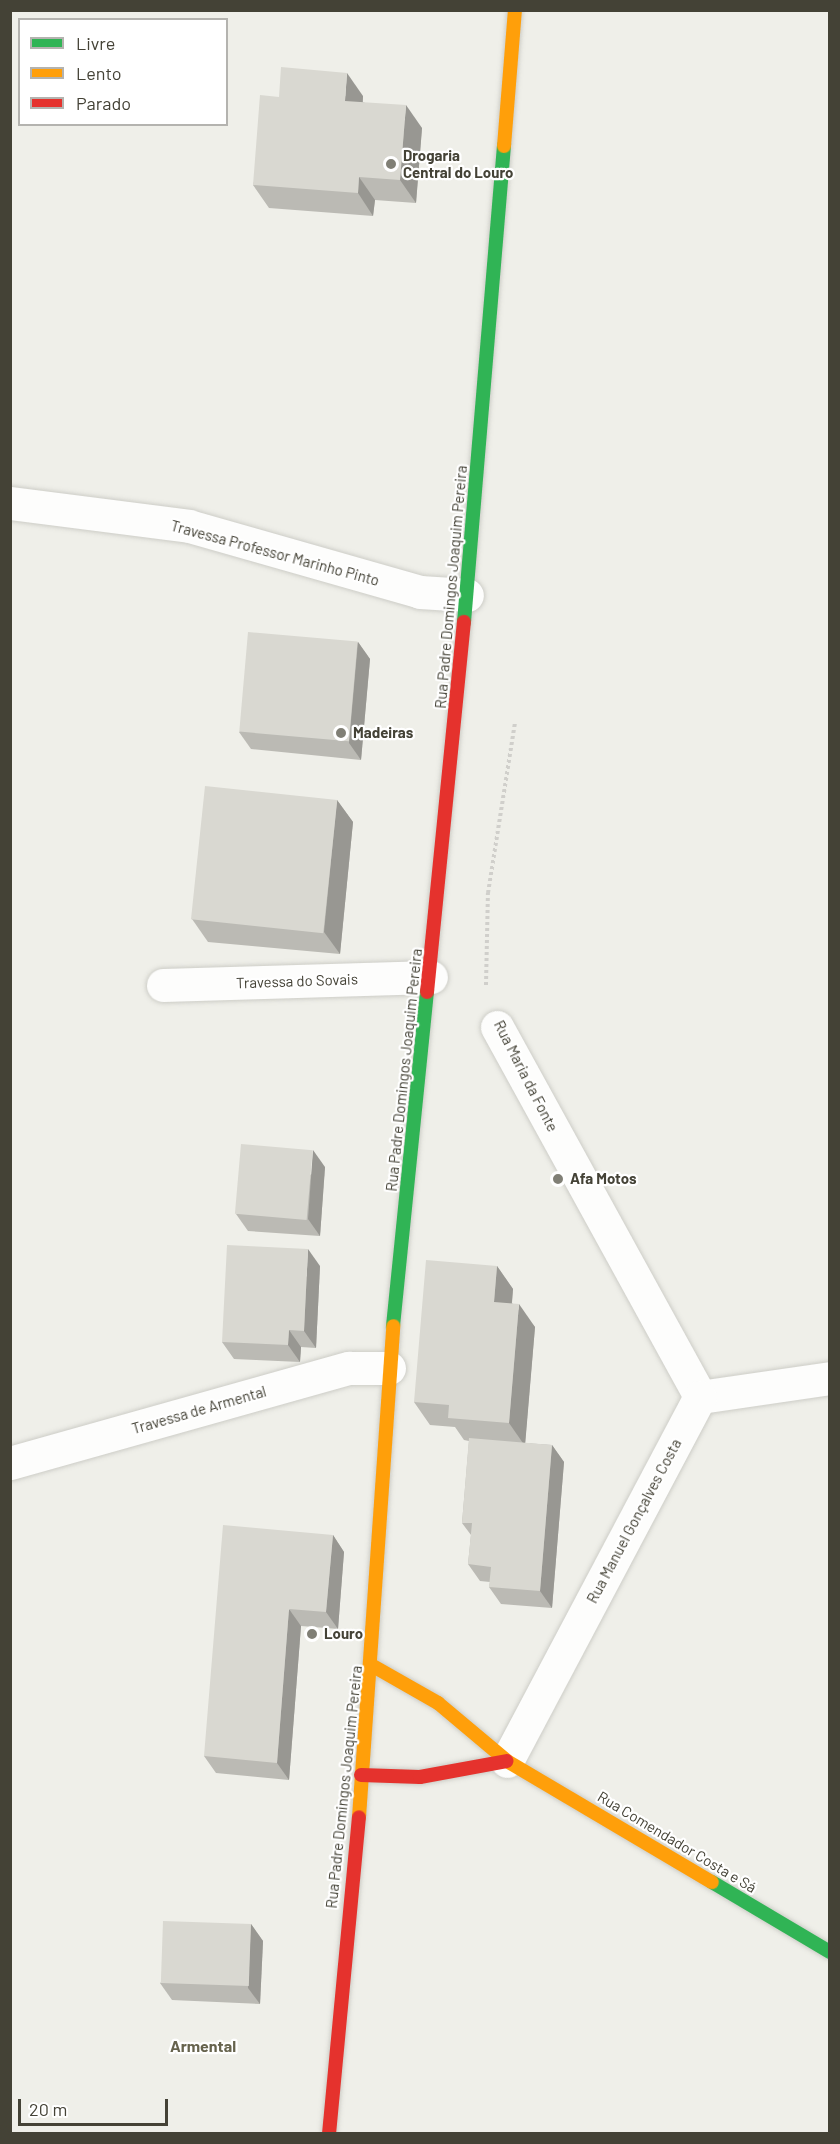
<!DOCTYPE html>
<meta charset="utf-8">
<style>
body{margin:0}
#map{position:relative;width:840px;height:2144px;overflow:hidden;background:#efefe9;font-family:Barlow,sans-serif}
div>[style]{position:absolute}
.path>*{height:4px;margin-top:-2px;transform-origin:0;background:repeating-linear-gradient(90deg,#d0cfcb 0 3px,transparent 0 6px)}
.roads{filter:drop-shadow(0 0 2px #cdcdc7) drop-shadow(0 0 2px #cdcdc7)}
.street>*{height:33px;margin:-16.5px;padding:0 16.5px;transform-origin:16.5px;border-radius:16.5px;background:#fdfdfc}
.fast>*{height:14px;margin:-7px;padding:0 7px;transform-origin:7px;border-radius:7px;background:#30b455}
.slow>*{height:14px;margin:-7px;padding:0 7px;transform-origin:7px;border-radius:7px;background:#ff9f0a}
.jam>*{height:14px;margin:-7px;padding:0 7px;transform-origin:7px;border-radius:7px;background:#e5322d}
.wall>*{inset:0;background:#bbbab4}
.shaded-wall>*{inset:0;background:#989792}
.building>*{inset:0;background:#d9d8d1;transform-origin:0 0}
.dots>*{width:16px;height:16px;translate:-50% -50%;box-sizing:border-box;border:3px solid #fff;border-radius:50%}
span{translate:-50% -50%;white-space:nowrap;text-align:center;line-height:1.15;-webkit-text-stroke:4.5px #fff;paint-order:stroke}
.poi-label{font-size:15px;color:#444236;font-weight:700}
.left{translate:0 -50%;text-align:left}
.street-label{font-size:15px;color:#444236}
.neighbourhood-label{font-size:16px;color:#66634d;font-weight:700}
.frame{position:absolute;inset:0;border:12px solid #444236;pointer-events:none}
.legend{position:absolute;left:18px;top:18px;width:210px;height:108px;box-sizing:border-box;background:#fff;border:2px solid #b4b3af;margin:0;padding:8px 10px;list-style:none;font-size:18px;color:#444236}
.legend li{display:flex;align-items:center;gap:12px;height:30px}
.legend b{width:30px;border:2px solid #b4b3af}
.scale{position:absolute;left:18px;top:2099px;width:150px;height:27px;box-sizing:border-box;border:3px solid #444236;border-top:0;padding-left:8px;font-size:18px;line-height:21px;white-space:nowrap;color:#444236;-webkit-text-stroke:4px #fff;paint-order:stroke}
</style>
<div id="map">
<div class="path">
<i style="left:486px;top:985px;width:92px;rotate:-88.8deg"></i>
<i style="left:488px;top:893px;width:173px;rotate:-81deg"></i>
</div>
<div class="roads">
<div class="street">
<i style="left:10px;top:503px;width:180px;rotate:7.3deg"></i>
<i style="left:189px;top:526px;width:240px;rotate:15.9deg"></i>
<i style="left:420px;top:592px;width:47px;rotate:3.7deg"></i>
<i style="left:163px;top:985px;width:268px;rotate:-1.7deg"></i>
<i style="left:497px;top:1027px;width:422px;rotate:61.2deg"></i>
<i style="left:700px;top:1397px;width:131px;rotate:-8.3deg"></i>
<i style="left:10px;top:1463px;width:352px;rotate:-15.7deg"></i>
<i style="left:349px;top:1368px;width:40px"></i>
<i style="left:507px;top:1761px;width:412px;rotate:-62.1deg"></i>
</div>
<div class="fast">
<i style="left:464px;top:622px;width:478px;rotate:-85.2deg"></i>
<i style="left:393px;top:1326px;width:336px;rotate:-84.2deg"></i>
<i style="left:712px;top:1882px;width:137px;rotate:30.7deg"></i>
</div>
<div class="slow">
<i style="left:504px;top:146px;width:136px;rotate:-85.4deg"></i>
<i style="left:373px;top:1666px;width:75px;rotate:29.6deg"></i>
<i style="left:438px;top:1703px;width:90px;rotate:40deg"></i>
<i style="left:507px;top:1761px;width:238px;rotate:30.6deg"></i>
<i style="left:359px;top:1817px;width:492px;rotate:-86deg"></i>
</div>
<div class="jam">
<i style="left:427px;top:992px;width:372px;rotate:-84.3deg"></i>
<i style="left:361px;top:1775px;width:59px;rotate:1.9deg"></i>
<i style="left:420px;top:1777px;width:88px;rotate:-10.4deg"></i>
<i style="left:329px;top:2134px;width:318px;rotate:-84.6deg"></i>
</div>
</div>
<div class="wall">
<i style="clip-path:polygon(363px 96px,363px 102px,422px 128px,416px 203px,375px 200px,373px 216px,269px 208px,253px 185px,279px 97px)"></i>
<i style="clip-path:polygon(358px 642px,370px 659px,361px 760px,251px 749px,239px 732px)"></i>
<i style="clip-path:polygon(337px 800px,353px 822px,340px 954px,208px 942px,192px 919px)"></i>
<i style="clip-path:polygon(325px 1167px,320px 1236px,248px 1231px,236px 1214px)"></i>
<i style="clip-path:polygon(320px 1266px,316px 1348px,301px 1347px,300px 1362px,234px 1359px,222px 1342px)"></i>
<i style="clip-path:polygon(497px 1266px,513px 1289px,512px 1303px,535px 1327px,525px 1443px,552px 1445px,564px 1462px,552px 1608px,501px 1604px,489px 1587px,490px 1582px,480px 1581px,468px 1564px,471px 1535px,462px 1523px,469px 1441px,464px 1440px,455px 1427px,430px 1425px,414px 1402px)"></i>
<i style="clip-path:polygon(333px 1535px,344px 1552px,338px 1629px,301px 1626px,289px 1780px,216px 1773px,204px 1756px)"></i>
<i style="clip-path:polygon(251px 1924px,263px 1941px,260px 2004px,172px 2000px,160px 1983px)"></i>
</div>
<div class="shaded-wall">
<i style="clip-path:polygon(347px 73px,363px 96px,361px 124px,345px 101px)"></i>
<i style="clip-path:polygon(406px 105px,422px 128px,416px 203px,400px 180px)"></i>
<i style="clip-path:polygon(359px 177px,375px 200px,373px 216px,358px 193px)"></i>
<i style="clip-path:polygon(358px 642px,370px 659px,361px 760px,349px 743px)"></i>
<i style="clip-path:polygon(337px 800px,353px 822px,340px 954px,324px 932px)"></i>
<i style="clip-path:polygon(313px 1150px,325px 1167px,320px 1236px,308px 1219px)"></i>
<i style="clip-path:polygon(308px 1249px,320px 1266px,316px 1348px,304px 1331px)"></i>
<i style="clip-path:polygon(497px 1266px,513px 1289px,510px 1324px,494px 1302px)"></i>
<i style="clip-path:polygon(519px 1304px,535px 1327px,525px 1446px,509px 1423px)"></i>
<i style="clip-path:polygon(289px 1330px,301px 1347px,300px 1362px,288px 1345px)"></i>
<i style="clip-path:polygon(552px 1445px,564px 1462px,552px 1608px,540px 1591px)"></i>
<i style="clip-path:polygon(333px 1535px,344px 1552px,338px 1629px,326px 1612px)"></i>
<i style="clip-path:polygon(289px 1609px,301px 1626px,289px 1780px,277px 1763px)"></i>
<i style="clip-path:polygon(251px 1924px,263px 1941px,260px 2004px,248px 1988px)"></i>
</div>
<div class="building">
<i style="clip-path:polygon(281px 67px,347px 73px,345px 101px,406px 105px,400px 180px,359px 177px,358px 193px,253px 185px,260px 95px,279px 97px)"></i>
<i style="left:248px;top:632px;width:110px;height:100px;rotate:5deg"></i>
<i style="left:205px;top:786px;width:133px;height:134px;rotate:6deg"></i>
<i style="left:241px;top:1144px;width:72px;height:70px;rotate:5deg"></i>
<i style="clip-path:polygon(227px 1245px,308px 1249px,304px 1331px,289px 1330px,288px 1345px,222px 1342px)"></i>
<i style="clip-path:polygon(426px 1260px,497px 1266px,494px 1302px,519px 1304px,509px 1423px,448px 1418px,449px 1405px,414px 1402px)"></i>
<i style="clip-path:polygon(469px 1438px,552px 1445px,540px 1591px,489px 1587px,491px 1567px,468px 1564px,472px 1523px,462px 1523px)"></i>
<i style="clip-path:polygon(223px 1525px,333px 1535px,326px 1612px,289px 1609px,277px 1763px,204px 1756px)"></i>
<i style="left:163px;top:1921px;width:88px;height:62px;rotate:2deg"></i>
</div>
<div class="dots">
<i style="left:391px;top:164px;background:#807f75"></i>
<i style="left:341px;top:733px;background:#807f75"></i>
<i style="left:558px;top:1179px;background:#807f75"></i>
<i style="left:312px;top:1634px;background:#807f75"></i>
</div>
<div class="poi-label">
<span class="left" style="left:403px;top:164px">Drogaria<br>Central do Louro</span>
<span class="left" style="left:353px;top:733px">Madeiras</span>
<span class="left" style="left:570px;top:1179px">Afa Motos</span>
<span class="left" style="left:324px;top:1634px">Louro</span>
</div>
<div class="street-label">
<span style="left:275px;top:553px;rotate:15deg">Travessa Professor Marinho Pinto</span>
<span style="left:451px;top:587px;rotate:-85deg">Rua Padre Domingos Joaquim Pereira</span>
<span style="left:297px;top:981px;rotate:-2deg">Travessa do Sovais</span>
<span style="left:404px;top:1070px;rotate:-84deg">Rua Padre Domingos Joaquim Pereira</span>
<span style="left:526px;top:1076px;rotate:63deg">Rua Maria da Fonte</span>
<span style="left:199px;top:1410px;rotate:-16deg">Travessa de Armental</span>
<span style="left:634px;top:1521px;rotate:-62deg">Rua Manuel Gonçalves Costa</span>
<span style="left:344px;top:1787px;rotate:-84deg">Rua Padre Domingos Joaquim Pereira</span>
<span style="left:677px;top:1842px;rotate:31deg">Rua Comendador Costa e Sá</span>
</div>
<div class="neighbourhood-label">
<span style="left:203px;top:2046px">Armental</span>
</div>
<div class="frame"></div>
<ul class="legend">
<li><b style="height:8px;background:#30b455"></b>Livre</li>
<li><b style="height:8px;background:#ff9f0a"></b>Lento</li>
<li><b style="height:8px;background:#e5322d"></b>Parado</li>
</ul>
<div class="scale">20 m</div>
</div>
